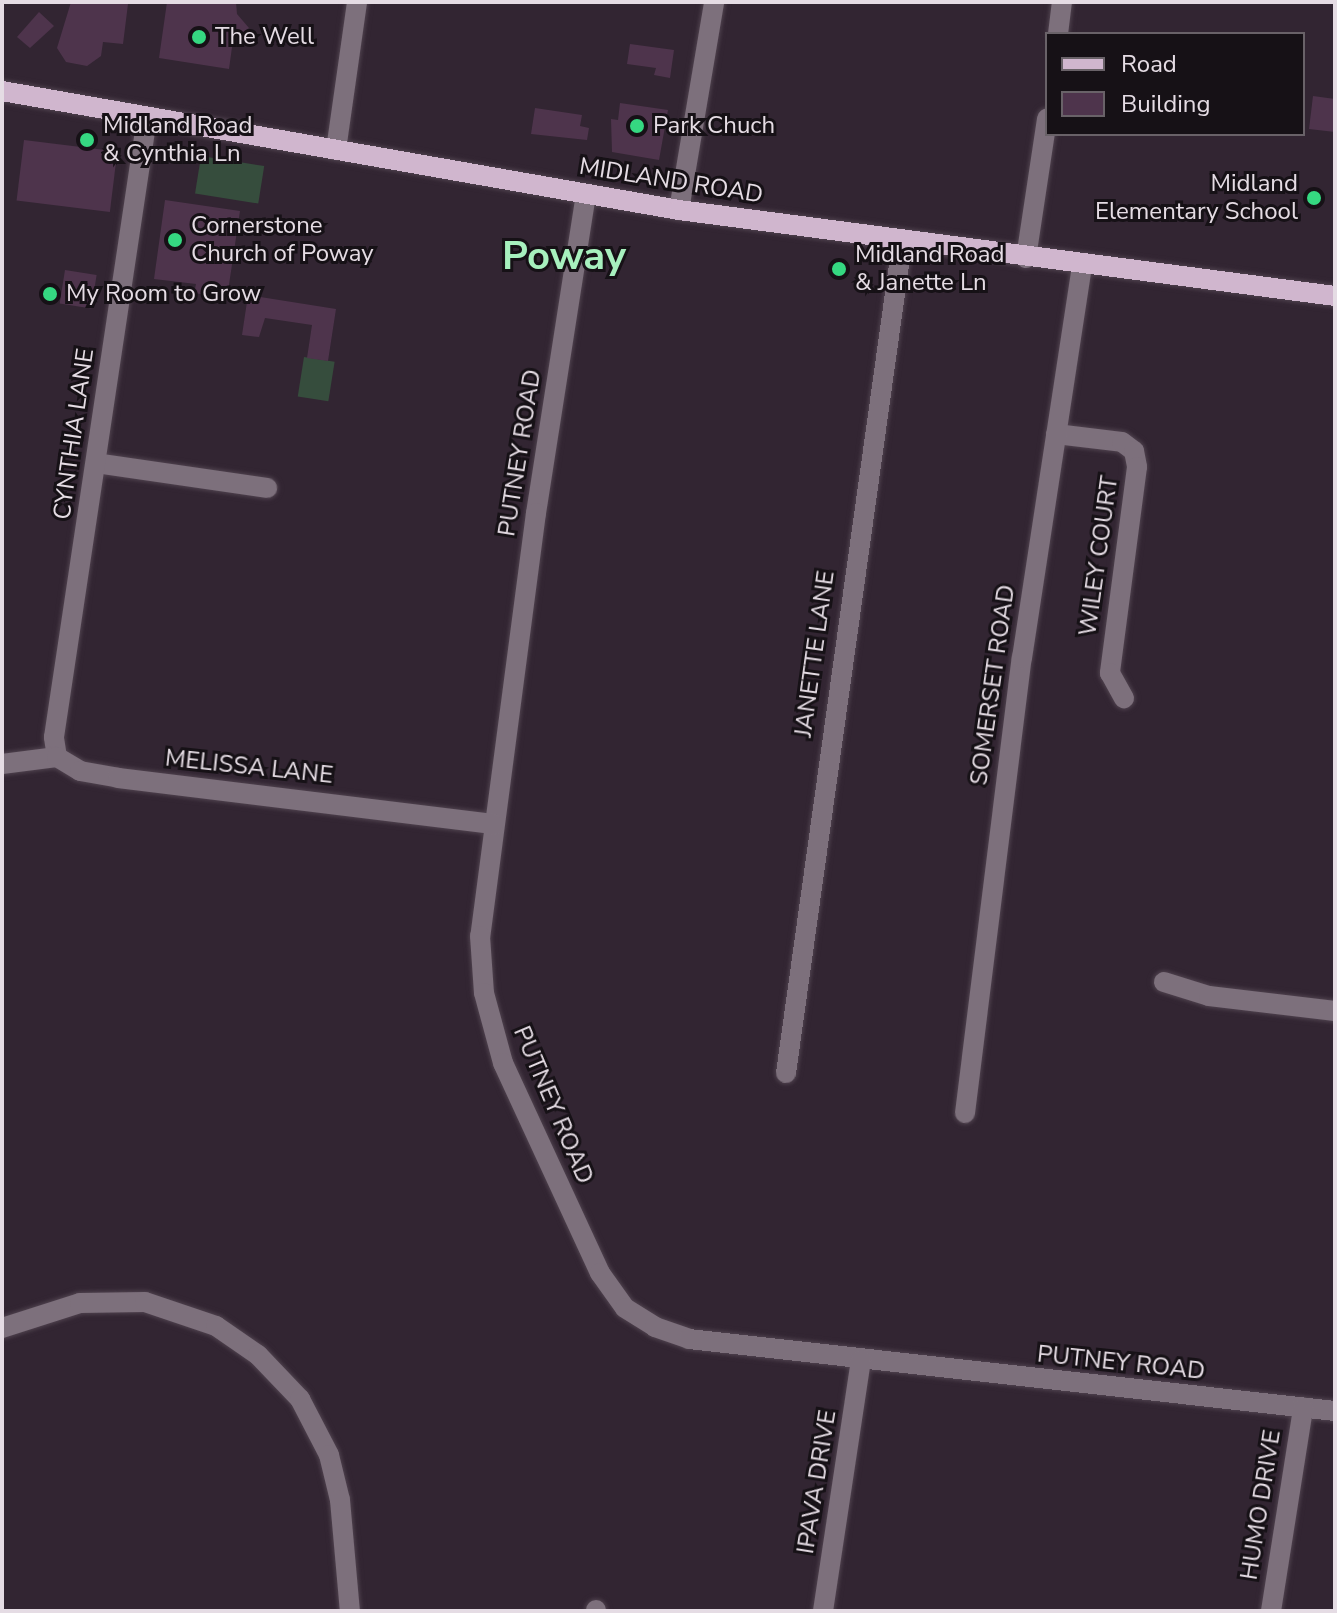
<!DOCTYPE html>
<style>
body{margin:0}
#map{position:relative;width:1337px;height:1613px;overflow:hidden;background:#322532;font-family:"Nunito Sans",sans-serif}
div>[style]{position:absolute}
.green>*{inset:0;background:#364d3d;transform-origin:0 0}
.building>*{inset:0;background:#4e344c;transform-origin:0 0}
.roads{filter:drop-shadow(0 0 2px #4f424e) drop-shadow(0 0 2px #4f424e)}
.minor>*{height:20px;margin:-10px;padding:0 10px;transform-origin:10px;border-radius:10px;background:#7d707c}
.major>*{height:20px;margin:-10px;padding:0 10px;transform-origin:10px;border-radius:10px;background:#d0b6ce}
.dots>*{width:22px;height:22px;translate:-50% -50%;box-sizing:border-box;border:4px solid #161116;border-radius:50%}
span{translate:-50% -50%;white-space:nowrap;text-align:center;line-height:1.15;-webkit-text-stroke:6px #161116;paint-order:stroke}
.poi-label{font-size:24px;color:#e5dce4}
.left{translate:0 -50%;text-align:left}
.right{translate:-100% -50%;text-align:right}
.street-label{font-size:24px;color:#e5dce4}
.town-label{font-size:40px;color:#a7f0be;font-weight:700}
.frame{position:absolute;inset:0;border:4px solid #e5dce4;pointer-events:none}
.legend{position:absolute;left:1045px;top:32px;width:260px;height:104px;box-sizing:border-box;background:#161116;border:2px solid #696268;margin:0;padding:10px 14px;list-style:none;font-size:24px;color:#e5dce4}
.legend li{display:flex;align-items:center;gap:16px;height:40px}
.legend b{width:40px;border:2px solid #696268}
</style>
<div id="map">
<div class="green">
<i style="left:201px;top:156px;width:64px;height:38px;rotate:9deg"></i>
<i style="left:304px;top:357px;width:31px;height:40px;rotate:9deg"></i>
</div>
<div class="building">
<i style="clip-path:polygon(71px 2px,128px 4px,123px 44px,103px 42px,101px 56px,87px 66px,66px 62px,57px 48px)"></i>
<i style="clip-path:polygon(167px 2px,236px 2px,237px 14px,249px 28px,233px 40px,229px 69px,159px 58px)"></i>
<i style="clip-path:polygon(39px 12px,54px 26px,30px 48px,17px 37px)"></i>
<i style="clip-path:polygon(630px 44px,674px 50px,670px 78px,654px 75px,656px 68px,627px 64px)"></i>
<i style="clip-path:polygon(1313px 96px,1335px 99px,1335px 132px,1309px 129px)"></i>
<i style="clip-path:polygon(620px 103px,668px 110px,659px 160px,612px 152px,611px 119px,618px 120px)"></i>
<i style="clip-path:polygon(535px 108px,582px 115px,580px 126px,589px 128px,587px 140px,531px 134px)"></i>
<i style="left:24px;top:140px;width:94px;height:61px;rotate:7deg"></i>
<i style="clip-path:polygon(165px 200px,240px 211px,227px 298px,194px 293px,196px 284px,154px 279px)"></i>
<i style="left:65px;top:270px;width:32px;height:34px;rotate:9deg"></i>
<i style="clip-path:polygon(248px 295px,336px 309px,328px 361px,307px 358px,312px 325px,265px 318px,259px 337px,242px 335px)"></i>
</div>
<div class="roads">
<div class="minor">
<i style="left:1058px;top:34px;width:32px;rotate:-83deg"></i>
<i style="left:336px;top:150px;width:149px;rotate:-81.9deg"></i>
<i style="left:586px;top:194px;width:323px;rotate:98.9deg"></i>
<i style="left:536px;top:513px;width:427px;rotate:97.5deg"></i>
<i style="left:480px;top:936px;width:57px;rotate:86deg"></i>
<i style="left:484px;top:993px;width:73px;rotate:74.8deg"></i>
<i style="left:503px;top:1063px;width:231px;rotate:65.2deg"></i>
<i style="left:600px;top:1273px;width:43px;rotate:54.5deg"></i>
<i style="left:625px;top:1308px;width:36px;rotate:32deg"></i>
<i style="left:655px;top:1327px;width:36px;rotate:19deg"></i>
<i style="left:689px;top:1339px;width:650px;rotate:6.36deg"></i>
<i style="left:679px;top:210px;width:211px;rotate:-80.4deg"></i>
<i style="left:1026px;top:258px;width:141px;rotate:-81.4deg"></i>
<i style="left:1056px;top:434px;width:66px;rotate:6.9deg"></i>
<i style="left:1122px;top:442px;width:15px;rotate:37deg"></i>
<i style="left:1134px;top:451px;width:16px;rotate:79deg"></i>
<i style="left:1137px;top:467px;width:208px;rotate:97.5deg"></i>
<i style="left:1110px;top:673px;width:29px;rotate:61deg"></i>
<i style="left:96px;top:463px;width:173px;rotate:8.3deg"></i>
<i style="left:57px;top:757px;width:20px;rotate:-99deg"></i>
<i style="left:54px;top:737px;width:626px;rotate:-81.46deg"></i>
<i style="left:2px;top:764px;width:55px;rotate:-7.3deg"></i>
<i style="left:57px;top:757px;width:27px;rotate:31deg"></i>
<i style="left:80px;top:771px;width:39px;rotate:10deg"></i>
<i style="left:118px;top:778px;width:378px;rotate:7deg"></i>
<i style="left:1164px;top:982px;width:47px;rotate:17.3deg"></i>
<i style="left:1209px;top:996px;width:127px;rotate:6.8deg"></i>
<i style="left:786px;top:1073px;width:838px;rotate:-82.04deg"></i>
<i style="left:965px;top:1113px;width:459px;rotate:-82.9deg"></i>
<i style="left:1022px;top:658px;width:398px;rotate:-81.3deg"></i>
<i style="left:2px;top:1328px;width:82px;rotate:-17.8deg"></i>
<i style="left:80px;top:1303px;width:65px;rotate:-0.9deg"></i>
<i style="left:145px;top:1302px;width:75px;rotate:18.7deg"></i>
<i style="left:216px;top:1326px;width:51px;rotate:34.6deg"></i>
<i style="left:258px;top:1355px;width:61px;rotate:46.3deg"></i>
<i style="left:300px;top:1399px;width:63px;rotate:62.6deg"></i>
<i style="left:329px;top:1455px;width:46px;rotate:76.3deg"></i>
<i style="left:340px;top:1500px;width:111px;rotate:84.9deg"></i>
<i style="left:596px;top:1611px;width:1px;rotate:-90deg"></i>
<i style="left:823px;top:1611px;width:254px;rotate:-81.4deg"></i>
<i style="left:1271px;top:1611px;width:206px;rotate:-81deg"></i>
</div>
<div class="major">
<i style="left:2px;top:91px;width:687px;rotate:9.97deg"></i>
<i style="left:679px;top:210px;width:662px;rotate:7.47deg"></i>
</div>
</div>
<div class="dots">
<i style="left:199px;top:37px;background:#35d881"></i>
<i style="left:637px;top:126px;background:#35d881"></i>
<i style="left:87px;top:140px;background:#35d881"></i>
<i style="left:1314px;top:198px;background:#35d881"></i>
<i style="left:175px;top:240px;background:#35d881"></i>
<i style="left:839px;top:269px;background:#35d881"></i>
<i style="left:50px;top:294px;background:#35d881"></i>
</div>
<div class="poi-label">
<span class="left" style="left:215px;top:37px">The Well</span>
<span class="left" style="left:103px;top:140px">Midland Road<br>&amp; Cynthia Ln</span>
<span class="left" style="left:653px;top:126px">Park Chuch</span>
<span class="right" style="left:1298px;top:198px">Midland<br>Elementary School</span>
<span class="left" style="left:191px;top:240px">Cornerstone<br>Church of Poway</span>
<span class="left" style="left:855px;top:269px">Midland Road<br>&amp; Janette Ln</span>
<span class="left" style="left:66px;top:294px">My Room to Grow</span>
</div>
<div class="street-label">
<span style="left:671px;top:181px;rotate:9deg">MIDLAND ROAD</span>
<span style="left:74px;top:434px;rotate:-82deg">CYNTHIA LANE</span>
<span style="left:520px;top:453px;rotate:-81deg">PUTNEY ROAD</span>
<span style="left:1099px;top:556px;rotate:-82deg">WILEY COURT</span>
<span style="left:815px;top:654px;rotate:-82deg">JANETTE LANE</span>
<span style="left:993px;top:685px;rotate:-82deg">SOMERSET ROAD</span>
<span style="left:249px;top:767px;rotate:6deg">MELISSA LANE</span>
<span style="left:553px;top:1105px;rotate:67deg">PUTNEY ROAD</span>
<span style="left:1121px;top:1363px;rotate:6deg">PUTNEY ROAD</span>
<span style="left:817px;top:1482px;rotate:-81deg">IPAVA DRIVE</span>
<span style="left:1261px;top:1505px;rotate:-81deg">HUMO DRIVE</span>
</div>
<div class="town-label">
<span style="left:564px;top:256px">Poway</span>
</div>
<div class="frame"></div>
<ul class="legend">
<li><b style="height:10px;background:#d0b6ce"></b>Road</li>
<li><b style="height:22px;background:#4e344c"></b>Building</li>
</ul>
</div>
